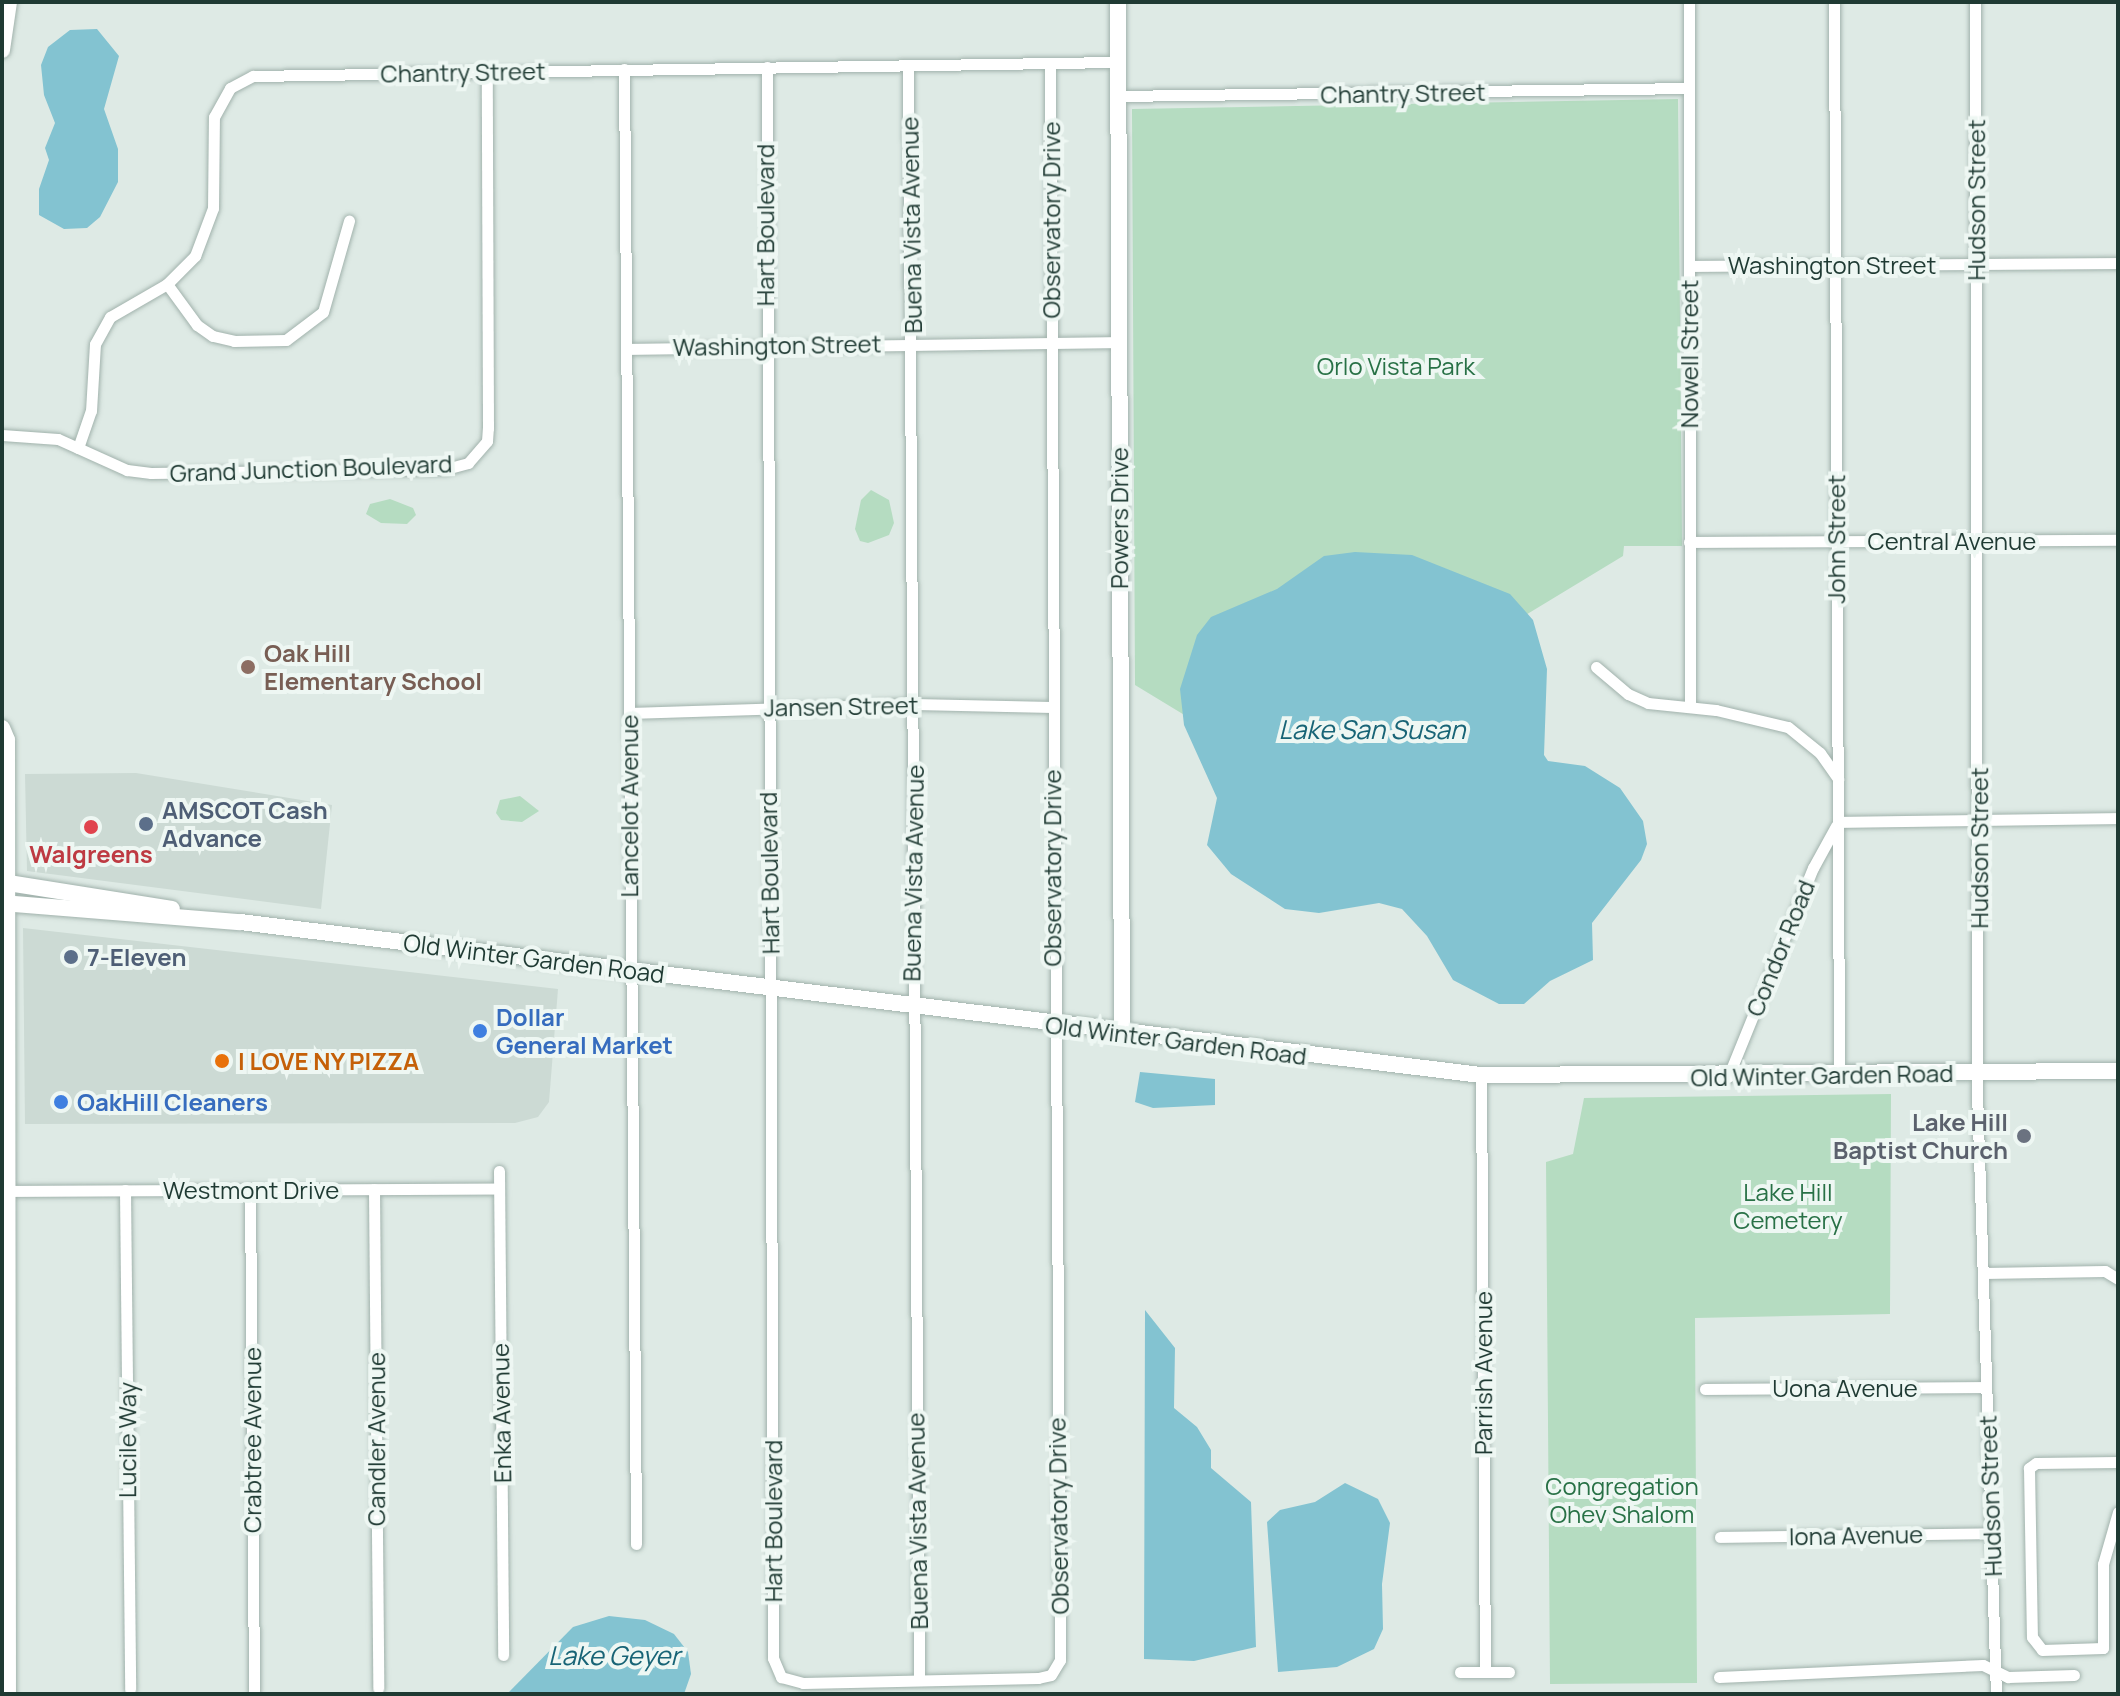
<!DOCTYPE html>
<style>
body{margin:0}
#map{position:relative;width:2120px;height:1696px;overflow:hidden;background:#deeae5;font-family:Manrope,sans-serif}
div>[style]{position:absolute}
.built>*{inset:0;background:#ccdad4}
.green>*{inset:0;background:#b5dcc1}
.water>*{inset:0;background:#83c3d1}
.roads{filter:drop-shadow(0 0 2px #a1b2ac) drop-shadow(0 0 2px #a1b2ac)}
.street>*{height:11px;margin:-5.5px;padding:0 5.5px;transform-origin:5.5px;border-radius:5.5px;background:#fff}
.secondary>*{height:16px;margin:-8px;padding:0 8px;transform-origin:8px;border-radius:8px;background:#fff}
.dots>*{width:22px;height:22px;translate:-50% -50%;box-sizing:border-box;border:4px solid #eef7f3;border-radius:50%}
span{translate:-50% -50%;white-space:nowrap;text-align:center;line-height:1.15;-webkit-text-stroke:8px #eef7f3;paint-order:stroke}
.street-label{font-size:24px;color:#1f3a33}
.park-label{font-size:24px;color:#287146}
.education-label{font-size:24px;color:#785e54;font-weight:700}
.left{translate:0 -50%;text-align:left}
.service-label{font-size:24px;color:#4e5e75;font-weight:700}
.health-label{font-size:24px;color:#be3a42;font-weight:700}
.shop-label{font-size:24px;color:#366cbe;font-weight:700}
.food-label{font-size:24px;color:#c56008;font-weight:700}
.worship-label{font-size:24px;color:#5b616d;font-weight:700}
.right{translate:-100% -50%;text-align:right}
.water-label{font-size:26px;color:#186476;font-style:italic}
.frame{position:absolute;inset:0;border:4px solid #1f3a33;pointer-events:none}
</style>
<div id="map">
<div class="built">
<i style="clip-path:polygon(136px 773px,332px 805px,321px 909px,27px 871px,25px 774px)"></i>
<i style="clip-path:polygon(23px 928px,558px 989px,549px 1102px,538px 1117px,515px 1123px,25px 1124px)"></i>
</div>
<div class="green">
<i style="clip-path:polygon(1678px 99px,1682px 546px,1624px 546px,1623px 556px,1463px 653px,1219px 736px,1135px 685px,1132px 109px)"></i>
<i style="clip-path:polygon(871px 490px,889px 500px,894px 523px,889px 535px,868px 543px,860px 541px,855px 529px,861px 500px)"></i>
<i style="clip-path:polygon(390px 499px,413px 508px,416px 515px,407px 524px,381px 523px,366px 514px,370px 504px)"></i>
<i style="clip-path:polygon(520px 796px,539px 811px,522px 822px,501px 820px,496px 813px,500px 800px)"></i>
<i style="clip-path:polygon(1891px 1094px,1890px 1314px,1695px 1318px,1697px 1683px,1550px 1684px,1546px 1162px,1573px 1154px,1584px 1098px)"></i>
</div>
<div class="water">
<i style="clip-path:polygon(97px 29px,119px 56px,104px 109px,118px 149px,118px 182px,100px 217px,87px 228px,64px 229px,39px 215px,39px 189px,49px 160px,45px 148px,55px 123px,44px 95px,41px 65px,48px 47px,70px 30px)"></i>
<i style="clip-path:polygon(1355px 552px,1412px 555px,1510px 594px,1533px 620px,1547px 669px,1544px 755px,1548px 761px,1585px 766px,1620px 788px,1643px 821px,1647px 844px,1641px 860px,1592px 923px,1593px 960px,1550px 981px,1524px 1004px,1499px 1004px,1453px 980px,1427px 936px,1402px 909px,1379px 903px,1319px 913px,1285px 909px,1231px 874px,1207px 845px,1217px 798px,1184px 725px,1180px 689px,1197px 635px,1211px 617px,1277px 589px,1324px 556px)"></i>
<i style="clip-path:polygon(1140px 1072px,1215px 1079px,1215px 1105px,1153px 1108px,1135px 1102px)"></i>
<i style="clip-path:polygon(1145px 1310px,1175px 1348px,1174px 1408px,1197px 1427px,1211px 1450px,1211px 1468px,1251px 1502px,1256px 1647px,1194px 1661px,1144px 1659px)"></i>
<i style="clip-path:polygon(1345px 1483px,1378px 1499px,1390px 1523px,1382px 1584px,1383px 1629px,1374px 1649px,1337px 1667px,1278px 1672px,1267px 1522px,1280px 1510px,1315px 1502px)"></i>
<i style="clip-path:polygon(609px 1616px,645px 1620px,674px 1634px,688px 1652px,691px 1674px,684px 1694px,507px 1694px,573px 1627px)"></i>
</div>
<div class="roads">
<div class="street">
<i style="left:1689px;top:2px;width:705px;rotate:89.92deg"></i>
<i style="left:1834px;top:2px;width:1074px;rotate:89.73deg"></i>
<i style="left:1975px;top:2px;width:1089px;rotate:89.89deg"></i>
<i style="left:1977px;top:1091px;width:603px;rotate:88.2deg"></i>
<i style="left:908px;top:66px;width:1614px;rotate:89.61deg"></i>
<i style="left:767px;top:67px;width:1591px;rotate:89.78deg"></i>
<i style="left:773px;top:1658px;width:21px;rotate:67deg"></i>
<i style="left:781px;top:1677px;width:23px;rotate:15deg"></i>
<i style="left:803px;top:1683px;width:235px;rotate:-1.2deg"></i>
<i style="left:1038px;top:1678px;width:13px;rotate:-13deg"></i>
<i style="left:1051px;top:1675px;width:17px;rotate:-59deg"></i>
<i style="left:1060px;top:1660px;width:1597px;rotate:-90.36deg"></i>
<i style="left:624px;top:69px;width:1475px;rotate:89.53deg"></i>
<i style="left:1118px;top:96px;width:570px;rotate:-0.8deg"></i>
<i style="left:1689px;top:266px;width:429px;rotate:-0.4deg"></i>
<i style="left:167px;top:284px;width:51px;rotate:53.8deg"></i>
<i style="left:197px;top:325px;width:19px;rotate:35deg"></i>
<i style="left:213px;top:336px;width:22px;rotate:13deg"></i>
<i style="left:234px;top:341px;width:52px;rotate:-1.1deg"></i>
<i style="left:286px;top:340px;width:46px;rotate:-37.1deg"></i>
<i style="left:323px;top:312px;width:95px;rotate:-74.1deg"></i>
<i style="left:628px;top:349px;width:490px;rotate:-0.8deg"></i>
<i style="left:2px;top:435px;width:56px;rotate:4.1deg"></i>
<i style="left:58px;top:439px;width:76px;rotate:24.2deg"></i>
<i style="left:127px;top:470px;width:24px;rotate:7deg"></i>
<i style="left:151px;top:473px;width:295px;rotate:-0.8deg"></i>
<i style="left:446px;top:469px;width:23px;rotate:-15deg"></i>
<i style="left:468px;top:463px;width:29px;rotate:-49deg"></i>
<i style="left:487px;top:441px;width:13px;rotate:-86deg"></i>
<i style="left:488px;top:428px;width:356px;rotate:-90.2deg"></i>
<i style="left:78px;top:448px;width:39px;rotate:-71deg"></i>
<i style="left:91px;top:411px;width:67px;rotate:-86.6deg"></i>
<i style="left:95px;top:344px;width:31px;rotate:-61deg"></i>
<i style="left:110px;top:317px;width:66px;rotate:-30.1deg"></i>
<i style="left:167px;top:284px;width:40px;rotate:-45deg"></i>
<i style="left:195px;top:256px;width:51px;rotate:-69.4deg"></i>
<i style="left:213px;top:208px;width:91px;rotate:-89.4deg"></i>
<i style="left:214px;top:117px;width:33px;rotate:-61deg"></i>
<i style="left:230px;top:88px;width:26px;rotate:-28deg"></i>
<i style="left:253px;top:76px;width:866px;rotate:-0.93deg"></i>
<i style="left:1689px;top:542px;width:429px;rotate:-0.3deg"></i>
<i style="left:1596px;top:667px;width:42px;rotate:40.2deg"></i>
<i style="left:1628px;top:694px;width:22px;rotate:24deg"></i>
<i style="left:1648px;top:703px;width:68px;rotate:5.9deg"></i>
<i style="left:1716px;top:710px;width:74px;rotate:13.3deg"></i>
<i style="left:1788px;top:727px;width:41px;rotate:39.1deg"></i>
<i style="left:1820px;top:753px;width:32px;rotate:55deg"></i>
<i style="left:629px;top:713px;width:285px;rotate:-1.8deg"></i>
<i style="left:914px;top:704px;width:138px;rotate:1.2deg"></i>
<i style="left:1838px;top:822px;width:280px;rotate:-0.8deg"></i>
<i style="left:1481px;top:1075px;width:597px;rotate:89.62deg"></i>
<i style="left:1728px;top:1077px;width:226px;rotate:-67.9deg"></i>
<i style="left:1813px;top:868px;width:48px;rotate:-61.3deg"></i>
<i style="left:499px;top:1171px;width:484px;rotate:89.5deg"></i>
<i style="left:250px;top:1189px;width:502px;rotate:89.54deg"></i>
<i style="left:374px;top:1189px;width:499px;rotate:89.5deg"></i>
<i style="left:125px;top:1190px;width:499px;rotate:89.4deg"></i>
<i style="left:4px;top:1191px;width:495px;rotate:-0.3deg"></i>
<i style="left:1983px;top:1273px;width:122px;rotate:-0.9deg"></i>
<i style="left:2105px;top:1271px;width:15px;rotate:32deg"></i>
<i style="left:1705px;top:1389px;width:281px;rotate:-0.4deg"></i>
<i style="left:2118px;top:1462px;width:82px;rotate:179.3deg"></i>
<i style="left:2036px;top:1463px;width:9px;rotate:144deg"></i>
<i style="left:2029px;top:1468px;width:169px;rotate:89deg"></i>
<i style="left:2032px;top:1637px;width:16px;rotate:52deg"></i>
<i style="left:2042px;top:1650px;width:61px;rotate:-1.9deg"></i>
<i style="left:2103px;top:1648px;width:84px;rotate:-90deg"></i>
<i style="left:2103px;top:1564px;width:54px;rotate:-73.9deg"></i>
<i style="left:1720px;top:1537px;width:272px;rotate:-0.8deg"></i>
<i style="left:1460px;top:1672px;width:49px"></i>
<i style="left:1719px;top:1677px;width:264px;rotate:-2.6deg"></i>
<i style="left:1983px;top:1665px;width:28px;rotate:26deg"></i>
<i style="left:2008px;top:1677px;width:66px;rotate:-1.7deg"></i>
</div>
<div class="secondary">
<i style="left:1118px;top:2px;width:1032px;rotate:89.78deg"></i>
<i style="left:2px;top:50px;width:49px;rotate:-81.7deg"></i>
<i style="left:2px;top:728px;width:13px;rotate:67deg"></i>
<i style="left:7px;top:740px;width:954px;rotate:89.94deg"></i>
<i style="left:2px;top:882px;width:172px;rotate:9deg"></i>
<i style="left:2px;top:903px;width:239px;rotate:4.6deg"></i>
<i style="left:240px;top:922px;width:1250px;rotate:7.03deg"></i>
<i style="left:1481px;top:1075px;width:637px;rotate:-0.36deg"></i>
</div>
</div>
<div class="dots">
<i style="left:248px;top:667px;background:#8d6e63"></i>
<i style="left:146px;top:824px;background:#5c6f8a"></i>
<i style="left:91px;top:827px;background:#e0444e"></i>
<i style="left:71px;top:957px;background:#5c6f8a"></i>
<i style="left:480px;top:1031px;background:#3f7fe0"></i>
<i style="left:222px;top:1061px;background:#e8710a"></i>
<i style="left:61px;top:1102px;background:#3f7fe0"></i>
<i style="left:2024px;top:1136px;background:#6b7280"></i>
</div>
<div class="street-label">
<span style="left:463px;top:72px;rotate:-1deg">Chantry Street</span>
<span style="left:1403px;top:93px;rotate:-1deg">Chantry Street</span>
<span style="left:1976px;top:200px;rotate:-90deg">Hudson Street</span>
<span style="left:1051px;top:220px;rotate:-90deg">Observatory Drive</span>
<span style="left:765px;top:225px;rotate:-90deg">Hart Boulevard</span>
<span style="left:911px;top:225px;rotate:-91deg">Buena Vista Avenue</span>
<span style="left:1832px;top:265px">Washington Street</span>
<span style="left:777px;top:345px;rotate:-1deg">Washington Street</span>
<span style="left:1689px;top:354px;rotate:-90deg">Nowell Street</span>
<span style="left:311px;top:468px;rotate:-2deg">Grand Junction Boulevard</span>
<span style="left:1119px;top:518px;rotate:-90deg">Powers Drive</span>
<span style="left:1836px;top:539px;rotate:-90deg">John Street</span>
<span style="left:1952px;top:541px">Central Avenue</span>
<span style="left:841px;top:706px;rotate:-1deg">Jansen Street</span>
<span style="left:629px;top:806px;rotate:-90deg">Lancelot Avenue</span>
<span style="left:1979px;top:848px;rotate:-90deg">Hudson Street</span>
<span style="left:1052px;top:868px;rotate:-90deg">Observatory Drive</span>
<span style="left:769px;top:873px;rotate:-91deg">Hart Boulevard</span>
<span style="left:913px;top:873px;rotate:-89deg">Buena Vista Avenue</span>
<span style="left:1780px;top:948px;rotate:-68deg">Condor Road</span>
<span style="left:534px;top:958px;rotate:7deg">Old Winter Garden Road</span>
<span style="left:1176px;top:1040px;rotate:7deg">Old Winter Garden Road</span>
<span style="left:1822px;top:1075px;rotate:-1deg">Old Winter Garden Road</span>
<span style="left:251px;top:1190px">Westmont Drive</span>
<span style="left:1483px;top:1373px;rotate:-90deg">Parrish Avenue</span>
<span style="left:1845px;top:1388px">Uona Avenue</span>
<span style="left:501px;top:1413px;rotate:-91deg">Enka Avenue</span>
<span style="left:376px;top:1439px;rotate:-90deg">Candler Avenue</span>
<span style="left:127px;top:1440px;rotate:-90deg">Lucile Way</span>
<span style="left:252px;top:1440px;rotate:-90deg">Crabtree Avenue</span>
<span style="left:1990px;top:1496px;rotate:-92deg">Hudson Street</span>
<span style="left:1058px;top:1516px;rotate:-91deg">Observatory Drive</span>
<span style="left:773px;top:1521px;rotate:-90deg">Hart Boulevard</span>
<span style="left:917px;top:1521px;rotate:-91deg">Buena Vista Avenue</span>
<span style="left:1856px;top:1535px;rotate:-1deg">Iona Avenue</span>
</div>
<div class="park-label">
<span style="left:1396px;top:366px">Orlo Vista Park</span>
<span style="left:1788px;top:1206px">Lake Hill<br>Cemetery</span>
<span style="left:1622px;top:1500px">Congregation<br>Ohev Shalom</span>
</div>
<div class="education-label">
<span class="left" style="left:264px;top:667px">Oak Hill<br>Elementary School</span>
</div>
<div class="service-label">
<span class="left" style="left:162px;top:824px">AMSCOT Cash<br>Advance</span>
<span class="left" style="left:87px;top:957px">7-Eleven</span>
</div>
<div class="health-label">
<span style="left:91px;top:854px">Walgreens</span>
</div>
<div class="shop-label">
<span class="left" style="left:496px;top:1031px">Dollar<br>General Market</span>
<span class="left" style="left:77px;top:1102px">OakHill Cleaners</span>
</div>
<div class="food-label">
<span class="left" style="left:238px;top:1061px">I LOVE NY PIZZA</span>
</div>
<div class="worship-label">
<span class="right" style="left:2008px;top:1136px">Lake Hill<br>Baptist Church</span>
</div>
<div class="water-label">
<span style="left:1372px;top:730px">Lake San Susan</span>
<span style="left:614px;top:1656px">Lake Geyer</span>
</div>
<div class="frame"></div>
</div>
